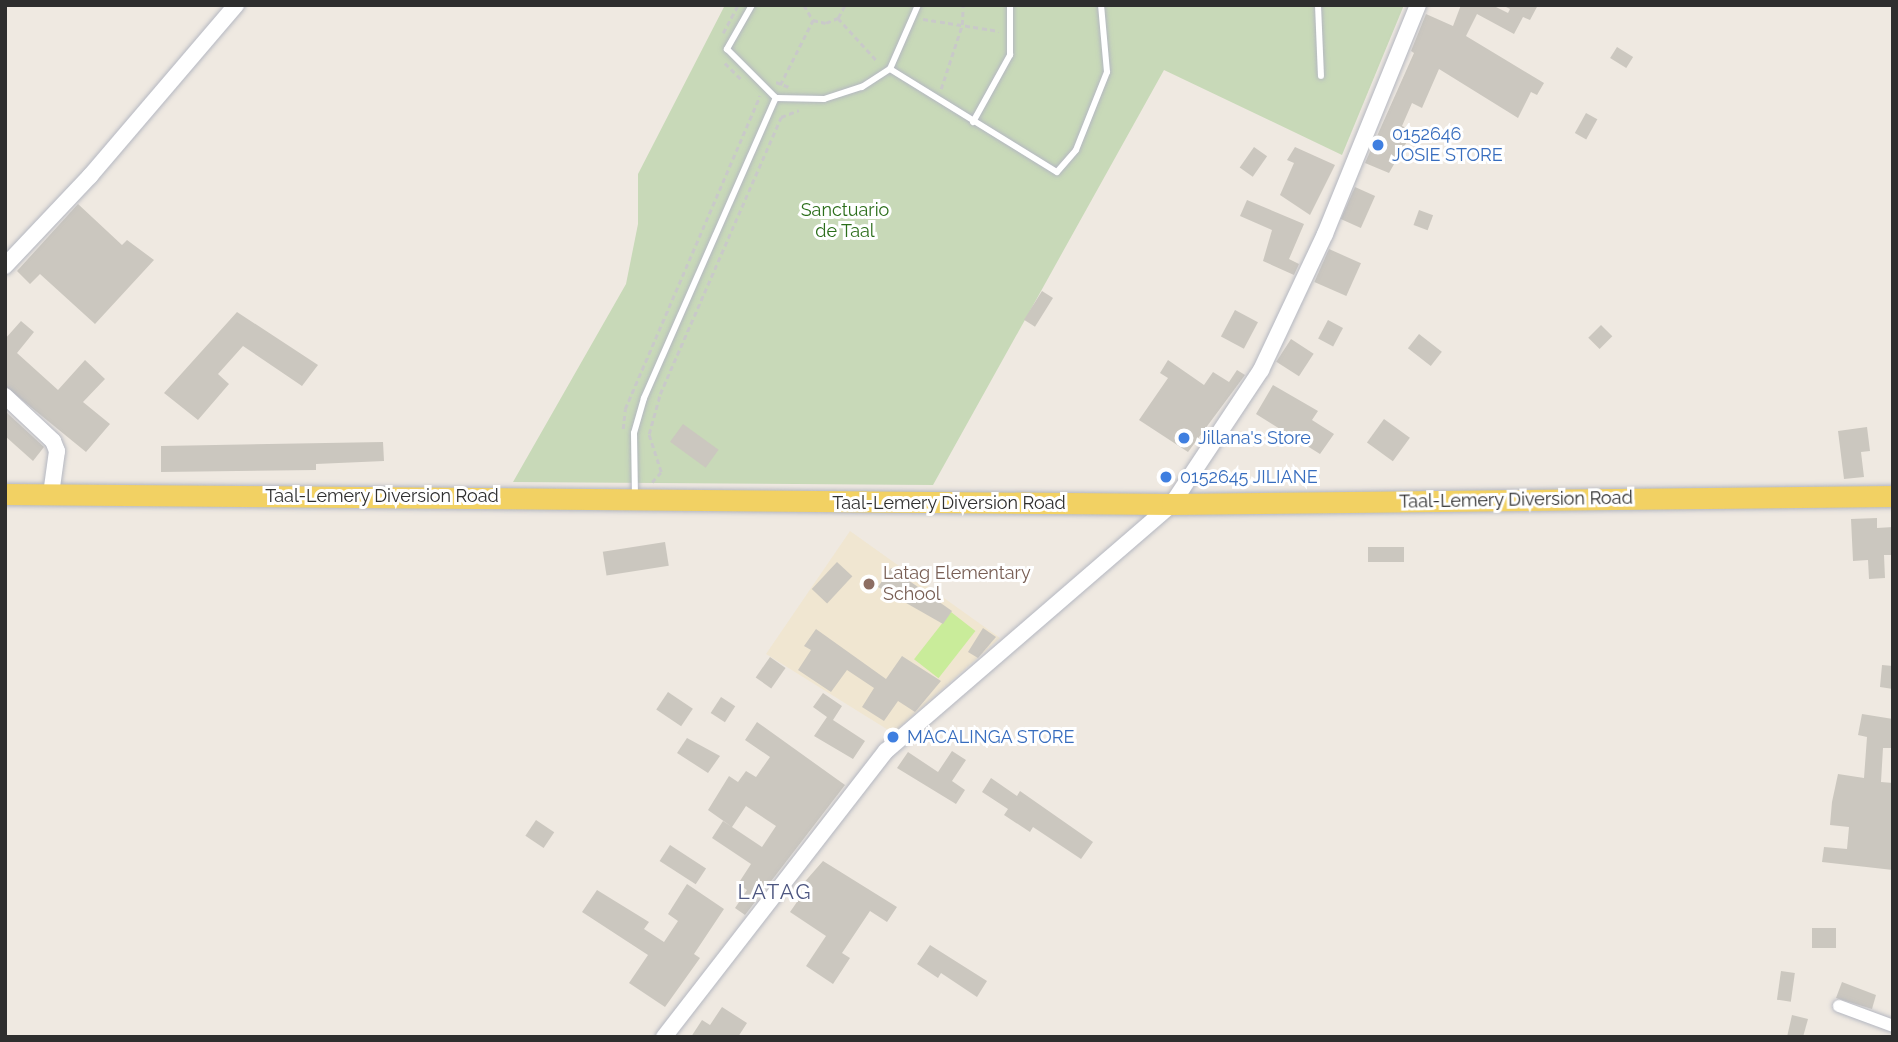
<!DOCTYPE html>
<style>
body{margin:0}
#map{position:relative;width:1898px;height:1042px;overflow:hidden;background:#efe9e1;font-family:Raleway,sans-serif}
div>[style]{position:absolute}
.education>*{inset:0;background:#f0e6d1}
.cemetery>*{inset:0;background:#c8d9b8}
.pitch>*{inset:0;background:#c9ec9a;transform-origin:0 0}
.building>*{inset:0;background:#cbc7bf;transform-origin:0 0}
.path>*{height:2.5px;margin-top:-1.25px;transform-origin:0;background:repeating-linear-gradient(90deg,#c9c9c9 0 5px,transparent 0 8.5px)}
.roads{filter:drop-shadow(0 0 2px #b4b7c1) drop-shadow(0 0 2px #b4b7c1)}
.service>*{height:6px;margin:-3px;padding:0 3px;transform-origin:3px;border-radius:3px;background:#fff}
.minor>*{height:12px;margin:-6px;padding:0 6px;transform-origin:6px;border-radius:6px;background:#fff}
.tertiary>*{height:16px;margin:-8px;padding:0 8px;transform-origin:8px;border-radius:8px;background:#fff}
.primary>*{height:21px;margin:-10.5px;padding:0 10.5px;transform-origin:10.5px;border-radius:10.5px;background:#f2d163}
.dots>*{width:19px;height:19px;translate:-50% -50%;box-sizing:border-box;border:4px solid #fff;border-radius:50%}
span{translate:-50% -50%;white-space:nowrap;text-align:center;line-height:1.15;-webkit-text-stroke:6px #fff;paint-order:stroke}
.shop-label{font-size:18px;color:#366cbe}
.left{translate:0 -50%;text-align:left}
.park-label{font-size:18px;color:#2c6e1b}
.street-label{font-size:18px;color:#2e2e2e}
.education-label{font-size:18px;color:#785e54}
.quarter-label{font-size:21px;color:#4d5680;letter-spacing:2px}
.frame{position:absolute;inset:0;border:7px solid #2e2e2e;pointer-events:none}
</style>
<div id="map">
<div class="education">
<i style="clip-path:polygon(850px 531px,1000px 638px,893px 733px,766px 654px)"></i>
</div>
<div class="cemetery">
<i style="clip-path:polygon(725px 5px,1404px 5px,1342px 155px,1164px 70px,933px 485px,513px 482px,626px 284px,638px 224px,638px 174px)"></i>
</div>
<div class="pitch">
<i style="left:951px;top:612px;width:31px;height:60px;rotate:38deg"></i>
</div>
<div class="building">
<i style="clip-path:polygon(1461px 5px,1492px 5px,1508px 13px,1510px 9px,1502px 5px,1538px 5px,1530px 20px,1523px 17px,1514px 34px,1477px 14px,1466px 36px,1544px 83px,1537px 95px,1531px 92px,1518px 118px,1439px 69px,1422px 108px,1412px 103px,1402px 126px,1413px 131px,1389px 173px,1365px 163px,1414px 53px,1411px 51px,1426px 14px,1453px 26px)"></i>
<i style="left:1617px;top:47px;width:19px;height:13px;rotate:32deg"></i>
<i style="left:1586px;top:113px;width:13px;height:23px;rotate:29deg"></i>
<i style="left:1254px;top:147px;width:16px;height:25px;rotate:35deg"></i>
<i style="clip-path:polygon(1295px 147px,1335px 165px,1310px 215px,1280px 195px,1294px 163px,1287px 160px)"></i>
<i style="left:1355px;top:187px;width:22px;height:35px;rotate:24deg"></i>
<i style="clip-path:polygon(1247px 200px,1304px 224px,1289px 259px,1299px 264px,1294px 275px,1263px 261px,1272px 230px,1240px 216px)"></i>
<i style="clip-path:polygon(78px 204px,122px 245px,127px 240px,154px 260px,95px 324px,40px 274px,30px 284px,17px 271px)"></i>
<i style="left:1419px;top:210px;width:15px;height:16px;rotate:20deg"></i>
<i style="left:1329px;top:249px;width:35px;height:36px;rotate:24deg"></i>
<i style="left:1042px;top:291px;width:13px;height:34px;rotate:32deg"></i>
<i style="left:1235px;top:310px;width:26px;height:30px;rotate:28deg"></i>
<i style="clip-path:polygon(237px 312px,318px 365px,302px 386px,243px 346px,218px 374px,229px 384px,198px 420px,164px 393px)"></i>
<i style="left:1328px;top:320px;width:17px;height:21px;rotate:28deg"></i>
<i style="clip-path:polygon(21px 321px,34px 332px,17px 353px,58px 390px,85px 360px,105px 379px,83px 402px,110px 424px,86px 452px,5px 386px,5px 339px)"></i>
<i style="left:1601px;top:325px;width:16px;height:18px;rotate:45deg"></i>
<i style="left:1419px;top:334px;width:29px;height:18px;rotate:38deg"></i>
<i style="left:1291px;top:339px;width:27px;height:27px;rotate:33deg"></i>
<i style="clip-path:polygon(1168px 360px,1204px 385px,1213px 372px,1229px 382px,1237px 370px,1245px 375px,1188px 452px,1139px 420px,1168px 378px,1160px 373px)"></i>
<i style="clip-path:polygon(1273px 385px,1318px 411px,1312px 420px,1334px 434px,1320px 454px,1256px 414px)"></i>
<i style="clip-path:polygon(5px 411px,44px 447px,33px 461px,5px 436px)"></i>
<i style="left:1384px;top:419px;width:32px;height:29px;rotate:36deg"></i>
<i style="left:683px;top:424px;width:44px;height:22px;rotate:36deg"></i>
<i style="clip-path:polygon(1867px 427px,1870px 451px,1861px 452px,1864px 477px,1844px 479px,1838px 431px)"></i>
<i style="clip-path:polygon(383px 442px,384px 461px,316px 464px,316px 470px,161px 472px,161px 446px)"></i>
<i style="clip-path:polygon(1877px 518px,1877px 528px,1893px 527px,1893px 555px,1884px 555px,1885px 578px,1869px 579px,1868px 560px,1853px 561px,1851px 519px)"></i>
<i style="left:665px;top:542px;width:24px;height:63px;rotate:81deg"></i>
<i style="left:1368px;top:547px;width:36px;height:15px"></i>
<i style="left:837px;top:562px;width:21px;height:37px;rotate:43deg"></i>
<i style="clip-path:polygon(891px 568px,952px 611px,943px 624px,878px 587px)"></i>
<i style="clip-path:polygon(983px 628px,996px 637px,978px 658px,968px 652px)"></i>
<i style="clip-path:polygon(816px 629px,886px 679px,902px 656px,941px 681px,915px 712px,898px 701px,884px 721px,862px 707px,874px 688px,847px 670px,831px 692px,798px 670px,811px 650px,804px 646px)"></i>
<i style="left:770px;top:657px;width:19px;height:25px;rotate:35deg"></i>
<i style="clip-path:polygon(1882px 665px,1893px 666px,1893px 689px,1880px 687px)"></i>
<i style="left:668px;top:692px;width:30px;height:21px;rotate:34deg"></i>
<i style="clip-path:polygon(823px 693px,842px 706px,833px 720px,865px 741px,853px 759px,814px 736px,827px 717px,813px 707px)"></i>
<i style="left:721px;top:697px;width:17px;height:19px;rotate:33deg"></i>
<i style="clip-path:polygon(1862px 714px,1893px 719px,1893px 748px,1883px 748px,1881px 782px,1893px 783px,1893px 870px,1822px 862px,1824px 847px,1847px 849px,1849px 827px,1830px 825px,1832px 802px,1838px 774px,1864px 778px,1867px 737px,1858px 735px)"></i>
<i style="clip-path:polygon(757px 722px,845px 785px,745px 915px,735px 908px,747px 890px,738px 884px,751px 864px,712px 838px,723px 821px,762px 847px,776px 826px,746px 806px,732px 827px,708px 810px,729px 776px,738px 782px,746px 771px,756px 777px,770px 757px,745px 740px)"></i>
<i style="clip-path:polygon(687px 738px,720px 756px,708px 773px,677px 753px)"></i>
<i style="clip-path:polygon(952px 751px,966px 760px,952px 781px,965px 790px,956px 804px,897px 768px,908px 752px,938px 772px)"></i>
<i style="clip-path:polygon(991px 778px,1017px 796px,1020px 791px,1093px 842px,1081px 859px,1033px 827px,1030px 832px,1004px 815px,1008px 809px,982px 792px)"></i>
<i style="left:536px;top:820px;width:22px;height:19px;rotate:34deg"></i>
<i style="left:670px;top:845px;width:43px;height:19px;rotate:33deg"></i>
<i style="clip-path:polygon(823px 861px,897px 907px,887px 922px,870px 911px,842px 953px,850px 958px,833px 984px,806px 966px,826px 936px,790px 912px,806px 889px,801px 886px)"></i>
<i style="clip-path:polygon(687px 884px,724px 909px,694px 954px,700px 958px,665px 1007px,629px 983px,648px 955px,582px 912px,597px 890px,649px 922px,644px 929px,664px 942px,678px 921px,668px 914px)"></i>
<i style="left:1812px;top:928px;width:24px;height:20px"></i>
<i style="clip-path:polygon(930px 945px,987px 981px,977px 997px,941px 973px,938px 978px,917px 964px)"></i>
<i style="left:1781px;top:971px;width:14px;height:29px;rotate:8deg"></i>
<i style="clip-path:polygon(1842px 982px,1876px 995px,1872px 1009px,1836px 998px)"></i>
<i style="clip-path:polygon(722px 1007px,747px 1023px,738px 1037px,691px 1037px,702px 1020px,710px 1025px)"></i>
<i style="clip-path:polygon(1792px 1015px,1808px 1019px,1803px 1037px,1787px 1037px)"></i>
</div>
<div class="path">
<i style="left:804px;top:5px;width:17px;rotate:59deg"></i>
<i style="left:813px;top:20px;width:13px;rotate:13deg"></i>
<i style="left:826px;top:23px;width:13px;rotate:-23deg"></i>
<i style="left:838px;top:18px;width:15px;rotate:-62deg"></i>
<i style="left:838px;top:18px;width:59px;rotate:47.7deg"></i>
<i style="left:923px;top:19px;width:77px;rotate:9deg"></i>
<i style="left:723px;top:33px;width:32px;rotate:-62deg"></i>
<i style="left:725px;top:63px;width:24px;rotate:45deg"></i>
<i style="left:776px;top:82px;width:14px;rotate:21deg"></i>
<i style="left:780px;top:85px;width:73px;rotate:-63.1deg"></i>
<i style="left:941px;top:89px;width:67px;rotate:-71.8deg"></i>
<i style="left:962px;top:25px;width:20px;rotate:-87deg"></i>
<i style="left:623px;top:429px;width:20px;rotate:-84deg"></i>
<i style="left:625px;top:409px;width:341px;rotate:-66.7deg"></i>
<i style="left:652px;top:482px;width:13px;rotate:-48deg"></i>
<i style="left:661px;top:472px;width:40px;rotate:-108deg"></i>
<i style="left:649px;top:434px;width:41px;rotate:-74.6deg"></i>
<i style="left:660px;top:394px;width:302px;rotate:-66.4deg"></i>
<i style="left:781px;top:117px;width:19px;rotate:-21deg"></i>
</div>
<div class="roads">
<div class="service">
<i style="left:752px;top:5px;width:51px;rotate:119.6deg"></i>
<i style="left:727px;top:49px;width:69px;rotate:45deg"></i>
<i style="left:776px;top:98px;width:48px;rotate:1.2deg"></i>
<i style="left:824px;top:99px;width:40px;rotate:-18deg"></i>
<i style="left:862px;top:87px;width:33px;rotate:-33deg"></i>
<i style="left:890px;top:69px;width:70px;rotate:-66.4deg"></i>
<i style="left:1318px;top:5px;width:71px;rotate:87.6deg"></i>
<i style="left:890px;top:69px;width:196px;rotate:31.7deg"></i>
<i style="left:1057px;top:172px;width:29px;rotate:-49deg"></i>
<i style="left:1076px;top:150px;width:84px;rotate:-68.3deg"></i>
<i style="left:1107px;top:72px;width:67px;rotate:-95.1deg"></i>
<i style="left:973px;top:122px;width:77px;rotate:-61.1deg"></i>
<i style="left:1010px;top:55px;width:50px;rotate:-90deg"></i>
<i style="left:635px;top:497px;width:64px;rotate:-90.9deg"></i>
<i style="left:634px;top:433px;width:36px;rotate:-74deg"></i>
<i style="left:644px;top:398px;width:328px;rotate:-66.3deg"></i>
</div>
<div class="minor">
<i style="left:1839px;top:1006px;width:58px;rotate:20.3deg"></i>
</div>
<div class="tertiary">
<i style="left:5px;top:266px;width:124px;rotate:-46.6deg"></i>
<i style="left:90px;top:176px;width:225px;rotate:-49.5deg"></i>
<i style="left:5px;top:396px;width:66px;rotate:43.2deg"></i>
<i style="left:53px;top:441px;width:11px;rotate:68deg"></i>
<i style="left:57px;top:451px;width:43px;rotate:97.9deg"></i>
<i style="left:664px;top:1037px;width:362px;rotate:-52.2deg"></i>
<i style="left:886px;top:751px;width:378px;rotate:-40.8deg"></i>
<i style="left:1172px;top:504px;width:161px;rotate:-56.4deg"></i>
<i style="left:1261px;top:370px;width:150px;rotate:-64.8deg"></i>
<i style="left:1325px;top:234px;width:247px;rotate:-67.9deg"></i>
</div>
<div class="primary">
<i style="left:5px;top:494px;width:1167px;rotate:0.49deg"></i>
<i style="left:1172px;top:504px;width:721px;rotate:-0.64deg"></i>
</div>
</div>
<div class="dots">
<i style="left:1378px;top:145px;background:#3f7fe0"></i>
<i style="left:1184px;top:438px;background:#3f7fe0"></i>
<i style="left:1166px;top:477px;background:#3f7fe0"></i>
<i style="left:869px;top:584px;background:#8d6e63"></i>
<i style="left:893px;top:737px;background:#3f7fe0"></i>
</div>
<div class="shop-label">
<span class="left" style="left:1392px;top:145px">0152646<br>JOSIE STORE</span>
<span class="left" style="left:1198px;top:438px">Jillana's Store</span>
<span class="left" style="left:1180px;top:477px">0152645 JILIANE</span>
<span class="left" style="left:907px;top:737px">MACALINGA STORE</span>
</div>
<div class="park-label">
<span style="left:845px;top:221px">Sanctuario<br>de Taal</span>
</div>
<div class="street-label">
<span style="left:382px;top:496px">Taal-Lemery Diversion Road</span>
<span style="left:1516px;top:500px;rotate:-1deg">Taal-Lemery Diversion Road</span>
<span style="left:949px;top:503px">Taal-Lemery Diversion Road</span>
</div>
<div class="education-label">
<span class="left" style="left:883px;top:584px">Latag Elementary<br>School</span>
</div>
<div class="quarter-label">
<span style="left:775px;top:892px">LATAG</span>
</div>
<div class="frame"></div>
</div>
